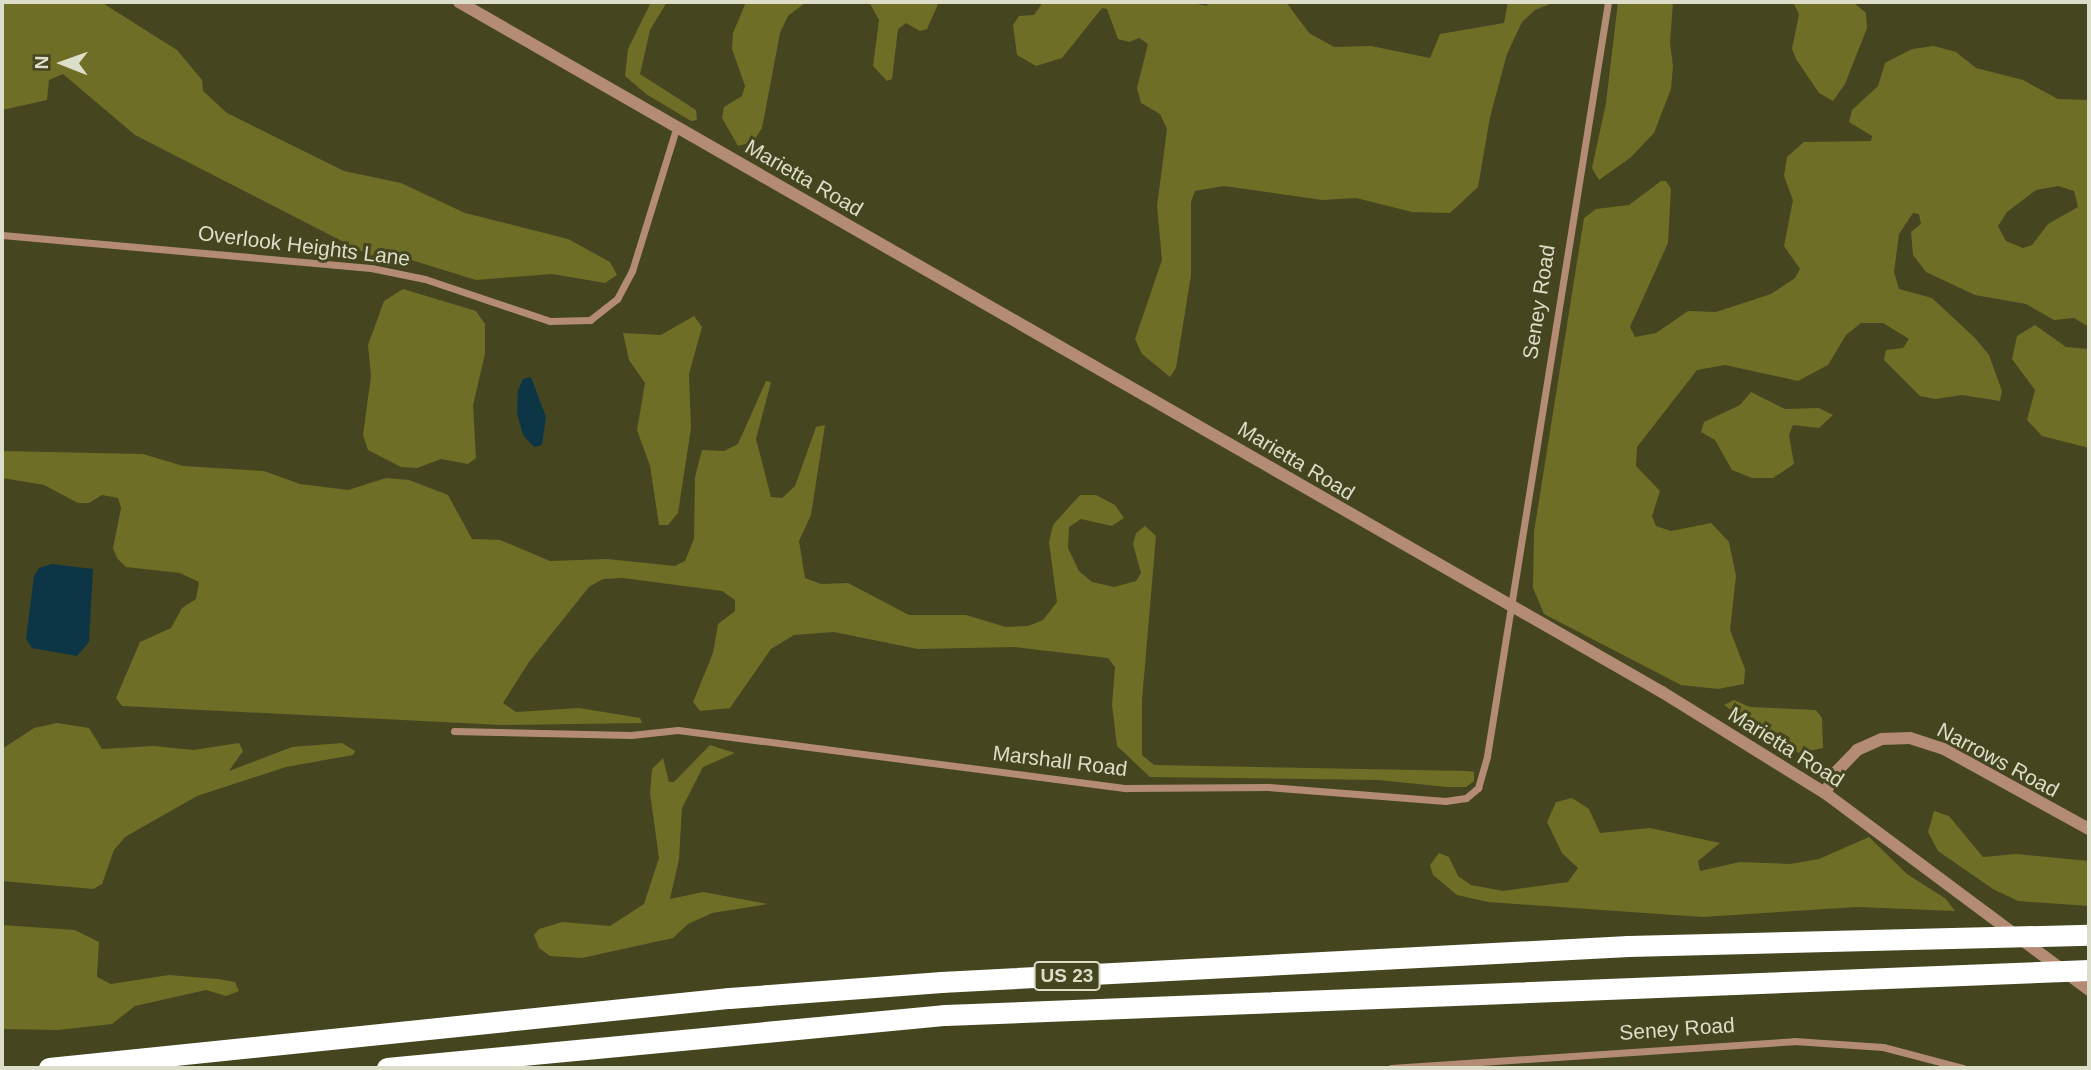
<!DOCTYPE html>
<style>
body{margin:0}
#map{position:relative;width:2091px;height:1070px;overflow:hidden;background:#454520;font-family:Arial,sans-serif}
div>[style]{position:absolute}
.green>*{inset:0;background:#6e6e26}
.water>*{inset:0;background:#0c3646}
.minor>*{height:7px;margin:-3.5px;padding:0 3.5px;transform-origin:3.5px;border-radius:3.5px;background:#b48b75}
.tertiary>*{height:12px;margin:-6px;padding:0 6px;transform-origin:6px;border-radius:6px;background:#b48b75}
.motorway>*{height:21px;margin:-10.5px;padding:0 10.5px;transform-origin:10.5px;border-radius:10.5px;background:#fff}
span{translate:-50% -50%;white-space:nowrap;text-align:center;line-height:1.15;-webkit-text-stroke:6px #454520;paint-order:stroke}
.shield-label span{padding:2px 5px;background:#454520;border:2px solid;border-radius:5px;-webkit-text-stroke-width:0}
.shield-label{font-size:19px;color:#dddec9;font-weight:700}
.street-label{font-size:21px;color:#dddec9}
.frame{position:absolute;inset:0;border:4px solid #dddec9;pointer-events:none}
.north{position:absolute;left:28px;top:28px;width:70px;height:70px;-webkit-text-stroke:5px #454520;paint-order:stroke;rotate:271deg;font-size:19px;font-weight:700;line-height:28px;text-align:center;color:#dddec9}
.north::after{content:'';display:block;margin:auto;width:24px;height:32px;background:#dddec9;clip-path:polygon(50% 0,100% 100%,50% 72%,0 100%)}
</style>
<div id="map">
<div class="green">
<i style="clip-path:polygon(2px 2px,101px 2px,177px 50px,202px 80px,203px 91px,227px 113px,344px 171px,401px 183px,465px 213px,568px 239px,610px 262px,617px 275px,605px 283px,552px 274px,476px 280px,411px 260px,369px 255px,135px 135px,63px 74px,49px 80px,47px 100px,2px 110px)"></i>
<i style="clip-path:polygon(651px 2px,667px 2px,650px 30px,640px 74px,696px 110px,697px 120px,691px 121px,646px 94px,625px 76px,628px 49px)"></i>
<i style="clip-path:polygon(746px 2px,806px 2px,788px 16px,780px 33px,762px 128px,753px 142px,738px 146px,722px 118px,724px 107px,742px 96px,745px 86px,732px 49px,733px 33px)"></i>
<i style="clip-path:polygon(869px 2px,939px 2px,927px 29px,920px 31px,906px 23px,898px 29px,892px 79px,887px 81px,873px 66px,879px 20px)"></i>
<i style="clip-path:polygon(1043px 2px,1188px 2px,1207px 6px,1208px 2px,1286px 2px,1309px 33px,1334px 47px,1371px 46px,1430px 58px,1440px 34px,1504px 23px,1508px 2px,1555px 2px,1535px 10px,1522px 22px,1507px 54px,1490px 117px,1478px 187px,1450px 213px,1412px 212px,1356px 198px,1322px 200px,1224px 186px,1195px 191px,1191px 202px,1191px 275px,1176px 368px,1170px 377px,1142px 354px,1135px 339px,1162px 260px,1157px 206px,1167px 129px,1160px 114px,1141px 103px,1137px 88px,1148px 44px,1139px 38px,1129px 42px,1118px 39px,1107px 9px,1102px 8px,1062px 58px,1036px 66px,1017px 55px,1013px 25px,1019px 16px,1034px 15px)"></i>
<i style="clip-path:polygon(1618px 2px,1673px 2px,1670px 43px,1673px 66px,1671px 89px,1654px 133px,1630px 158px,1599px 180px,1592px 168px,1606px 103px)"></i>
<i style="clip-path:polygon(1793px 2px,1853px 2px,1866px 13px,1867px 28px,1845px 84px,1833px 101px,1819px 93px,1796px 59px,1792px 49px,1799px 14px)"></i>
<i style="clip-path:polygon(evenodd,1934px 46px,1956px 52px,1976px 68px,2023px 80px,2058px 99px,2089px 100px,2089px 327px,2074px 318px,2054px 320px,2026px 304px,1975px 295px,1926px 272px,1913px 255px,1911px 232px,1921px 224px,1919px 214px,1913px 213px,1899px 234px,1894px 272px,1899px 289px,1932px 298px,1975px 338px,1989px 355px,2002px 391px,2000px 401px,1962px 395px,1935px 399px,1920px 396px,1884px 360px,1886px 350px,1903px 348px,1909px 339px,1883px 323px,1861px 323px,1846px 335px,1828px 365px,1798px 381px,1725px 365px,1697px 370px,1637px 447px,1636px 466px,1660px 491px,1652px 516px,1656px 526px,1671px 531px,1711px 523px,1729px 542px,1736px 576px,1730px 630px,1745px 669px,1744px 684px,1718px 689px,1681px 685px,1544px 614px,1533px 588px,1534px 532px,1584px 218px,1596px 209px,1629px 205px,1661px 181px,1666px 181px,1671px 189px,1668px 243px,1630px 327px,1635px 337px,1656px 333px,1688px 311px,1716px 312px,1771px 294px,1795px 278px,1800px 269px,1784px 246px,1793px 200px,1784px 176px,1787px 157px,1804px 142px,1871px 141px,1872px 136px,1849px 122px,1852px 110px,1878px 86px,1885px 63px,1912px 49px,1934px 46px,2058px 186px,2074px 191px,2078px 207px,2048px 224px,2032px 245px,2023px 248px,2006px 241px,1998px 226px,2007px 212px,2036px 190px,2058px 186px)"></i>
<i style="clip-path:polygon(403px 289px,476px 311px,485px 324px,485px 354px,473px 405px,476px 458px,468px 464px,441px 459px,417px 468px,401px 467px,368px 450px,363px 435px,371px 376px,368px 345px,384px 301px)"></i>
<i style="clip-path:polygon(694px 316px,702px 327px,689px 374px,691px 428px,678px 513px,668px 525px,659px 525px,650px 466px,637px 430px,645px 383px,629px 360px,623px 333px,661px 335px)"></i>
<i style="clip-path:polygon(2035px 325px,2066px 347px,2089px 349px,2089px 448px,2042px 436px,2027px 420px,2035px 390px,2012px 359px,2017px 336px)"></i>
<i style="clip-path:polygon(766px 381px,771px 382px,756px 439px,771px 497px,782px 498px,795px 486px,816px 427px,825px 425px,811px 515px,799px 541px,805px 578px,821px 584px,848px 583px,909px 615px,966px 615px,1006px 627px,1028px 626px,1043px 620px,1057px 602px,1049px 542px,1053px 525px,1080px 495px,1096px 495px,1115px 505px,1124px 518px,1112px 526px,1081px 519px,1069px 527px,1068px 548px,1079px 571px,1092px 582px,1114px 587px,1136px 581px,1141px 573px,1133px 544px,1136px 533px,1145px 526px,1156px 536px,1142px 700px,1142px 755px,1154px 765px,1468px 771px,1474px 772px,1474px 781px,1466px 787px,1447px 787px,1378px 780px,1150px 777px,1117px 746px,1112px 705px,1115px 667px,1108px 658px,1014px 647px,918px 649px,834px 632px,794px 635px,771px 649px,730px 708px,700px 711px,693px 702px,713px 653px,718px 624px,735px 611px,735px 600px,722px 591px,623px 578px,603px 579px,589px 587px,529px 662px,503px 703px,516px 712px,579px 708px,640px 718px,642px 723px,501px 725px,122px 706px,116px 698px,140px 642px,171px 628px,182px 608px,196px 599px,199px 582px,180px 573px,126px 567px,117px 558px,113px 548px,121px 508px,118px 498px,102px 495px,89px 503px,78px 503px,44px 485px,2px 478px,2px 451px,143px 454px,183px 466px,264px 471px,300px 484px,348px 490px,386px 478px,409px 480px,448px 495px,472px 539px,500px 540px,550px 561px,607px 559px,675px 566px,685px 561px,694px 539px,695px 477px,702px 450px,724px 451px,738px 444px)"></i>
<i style="clip-path:polygon(1751px 392px,1785px 409px,1819px 408px,1833px 415px,1819px 428px,1793px 425px,1789px 435px,1794px 464px,1773px 478px,1752px 478px,1732px 470px,1715px 440px,1701px 432px,1704px 422px,1740px 405px)"></i>
<i style="clip-path:polygon(1734px 700px,1750px 707px,1816px 710px,1822px 718px,1823px 748px,1799px 753px,1770px 738px,1724px 705px)"></i>
<i style="clip-path:polygon(57px 723px,89px 728px,102px 749px,154px 746px,193px 750px,239px 743px,243px 751px,229px 771px,292px 747px,342px 743px,355px 751px,353px 755px,286px 767px,197px 796px,125px 837px,114px 850px,102px 884px,93px 889px,2px 881px,2px 749px,34px 728px)"></i>
<i style="clip-path:polygon(710px 745px,735px 753px,703px 767px,682px 808px,679px 859px,670px 899px,703px 892px,768px 904px,712px 913px,688px 924px,673px 938px,582px 958px,550px 956px,539px 948px,534px 935px,539px 929px,562px 922px,610px 926px,644px 904px,659px 858px,650px 793px,652px 769px,663px 758px,669px 782px,674px 782px)"></i>
<i style="clip-path:polygon(1572px 798px,1589px 809px,1600px 833px,1650px 828px,1720px 843px,1698px 861px,1700px 871px,1740px 862px,1790px 864px,1819px 859px,1869px 837px,1907px 874px,1946px 899px,1955px 911px,1857px 907px,1702px 917px,1488px 902px,1457px 895px,1433px 875px,1430px 865px,1439px 853px,1449px 857px,1458px 876px,1471px 885px,1503px 891px,1568px 882px,1578px 868px,1562px 853px,1547px 822px,1556px 802px)"></i>
<i style="clip-path:polygon(1934px 811px,1949px 816px,1983px 857px,2016px 854px,2089px 861px,2089px 906px,2018px 901px,1993px 889px,1938px 851px,1928px 832px)"></i>
<i style="clip-path:polygon(2px 925px,75px 930px,99px 942px,97px 977px,111px 984px,169px 975px,218px 979px,235px 982px,239px 991px,226px 996px,206px 990px,135px 1006px,112px 1024px,58px 1030px,2px 1029px)"></i>
</div>
<div class="water">
<i style="clip-path:polygon(531px 377px,546px 417px,542px 445px,534px 447px,523px 435px,517px 413px,518px 390px,523px 379px)"></i>
<i style="clip-path:polygon(52px 564px,93px 569px,89px 642px,77px 656px,32px 648px,26px 639px,34px 576px,39px 568px)"></i>
</div>
<div class="minor">
<i style="left:2px;top:235px;width:370px;rotate:5.1deg"></i>
<i style="left:371px;top:268px;width:55px;rotate:11.5deg"></i>
<i style="left:425px;top:279px;width:132px;rotate:18.6deg"></i>
<i style="left:550px;top:321px;width:40px;rotate:-1.4deg"></i>
<i style="left:590px;top:320px;width:34px;rotate:-38deg"></i>
<i style="left:617px;top:299px;width:32px;rotate:-62deg"></i>
<i style="left:632px;top:271px;width:149px;rotate:-72.8deg"></i>
<i style="left:454px;top:731px;width:177px;rotate:1.3deg"></i>
<i style="left:631px;top:735px;width:47px;rotate:-6.1deg"></i>
<i style="left:678px;top:730px;width:452px;rotate:7.4deg"></i>
<i style="left:1126px;top:788px;width:142px;rotate:-0.4deg"></i>
<i style="left:1268px;top:787px;width:178px;rotate:4.5deg"></i>
<i style="left:1445px;top:801px;width:21px;rotate:-8deg"></i>
<i style="left:1466px;top:798px;width:16px;rotate:-40deg"></i>
<i style="left:1478px;top:788px;width:33px;rotate:-74deg"></i>
<i style="left:1487px;top:756px;width:764px;rotate:-80.88deg"></i>
<i style="left:1391px;top:1068px;width:404px;rotate:-3.8deg"></i>
<i style="left:1794px;top:1041px;width:89px;rotate:3.9deg"></i>
<i style="left:1883px;top:1047px;width:83px;rotate:14.7deg"></i>
</div>
<div class="tertiary">
<i style="left:459px;top:2px;width:1387px;rotate:29.84deg"></i>
<i style="left:1662px;top:692px;width:192px;rotate:31.8deg"></i>
<i style="left:1825px;top:793px;width:329px;rotate:36.7deg"></i>
<i style="left:1825px;top:793px;width:25px;rotate:-61deg"></i>
<i style="left:1837px;top:771px;width:29px;rotate:-46deg"></i>
<i style="left:1857px;top:750px;width:27px;rotate:-24deg"></i>
<i style="left:1882px;top:739px;width:28px;rotate:-2deg"></i>
<i style="left:1910px;top:738px;width:36px;rotate:18deg"></i>
<i style="left:1944px;top:749px;width:166px;rotate:28.9deg"></i>
</div>
<div class="motorway">
<i style="left:49px;top:1068px;width:684px;rotate:-5.88deg"></i>
<i style="left:729px;top:998px;width:213px;rotate:-4.3deg"></i>
<i style="left:941px;top:982px;width:688px;rotate:-3deg"></i>
<i style="left:1628px;top:946px;width:461px;rotate:-1.4deg"></i>
<i style="left:387px;top:1068px;width:561px;rotate:-5.43deg"></i>
<i style="left:945px;top:1015px;width:1145px;rotate:-2.25deg"></i>
</div>
<div class="shield-label">
<span style="left:1067px;top:976px">US 23</span>
</div>
<div class="street-label">
<span style="left:804px;top:178px;rotate:30deg">Marietta Road</span>
<span style="left:304px;top:246px;rotate:7deg">Overlook Heights Lane</span>
<span style="left:1539px;top:302px;rotate:-81deg">Seney Road</span>
<span style="left:1296px;top:461px;rotate:31deg">Marietta Road</span>
<span style="left:1786px;top:747px;rotate:32deg">Marietta Road</span>
<span style="left:1998px;top:760px;rotate:28deg">Narrows Road</span>
<span style="left:1060px;top:761px;rotate:7deg">Marshall Road</span>
<span style="left:1677px;top:1029px;rotate:-4deg">Seney Road</span>
</div>
<div class="frame"></div>
<div class="north">N</div>
</div>
